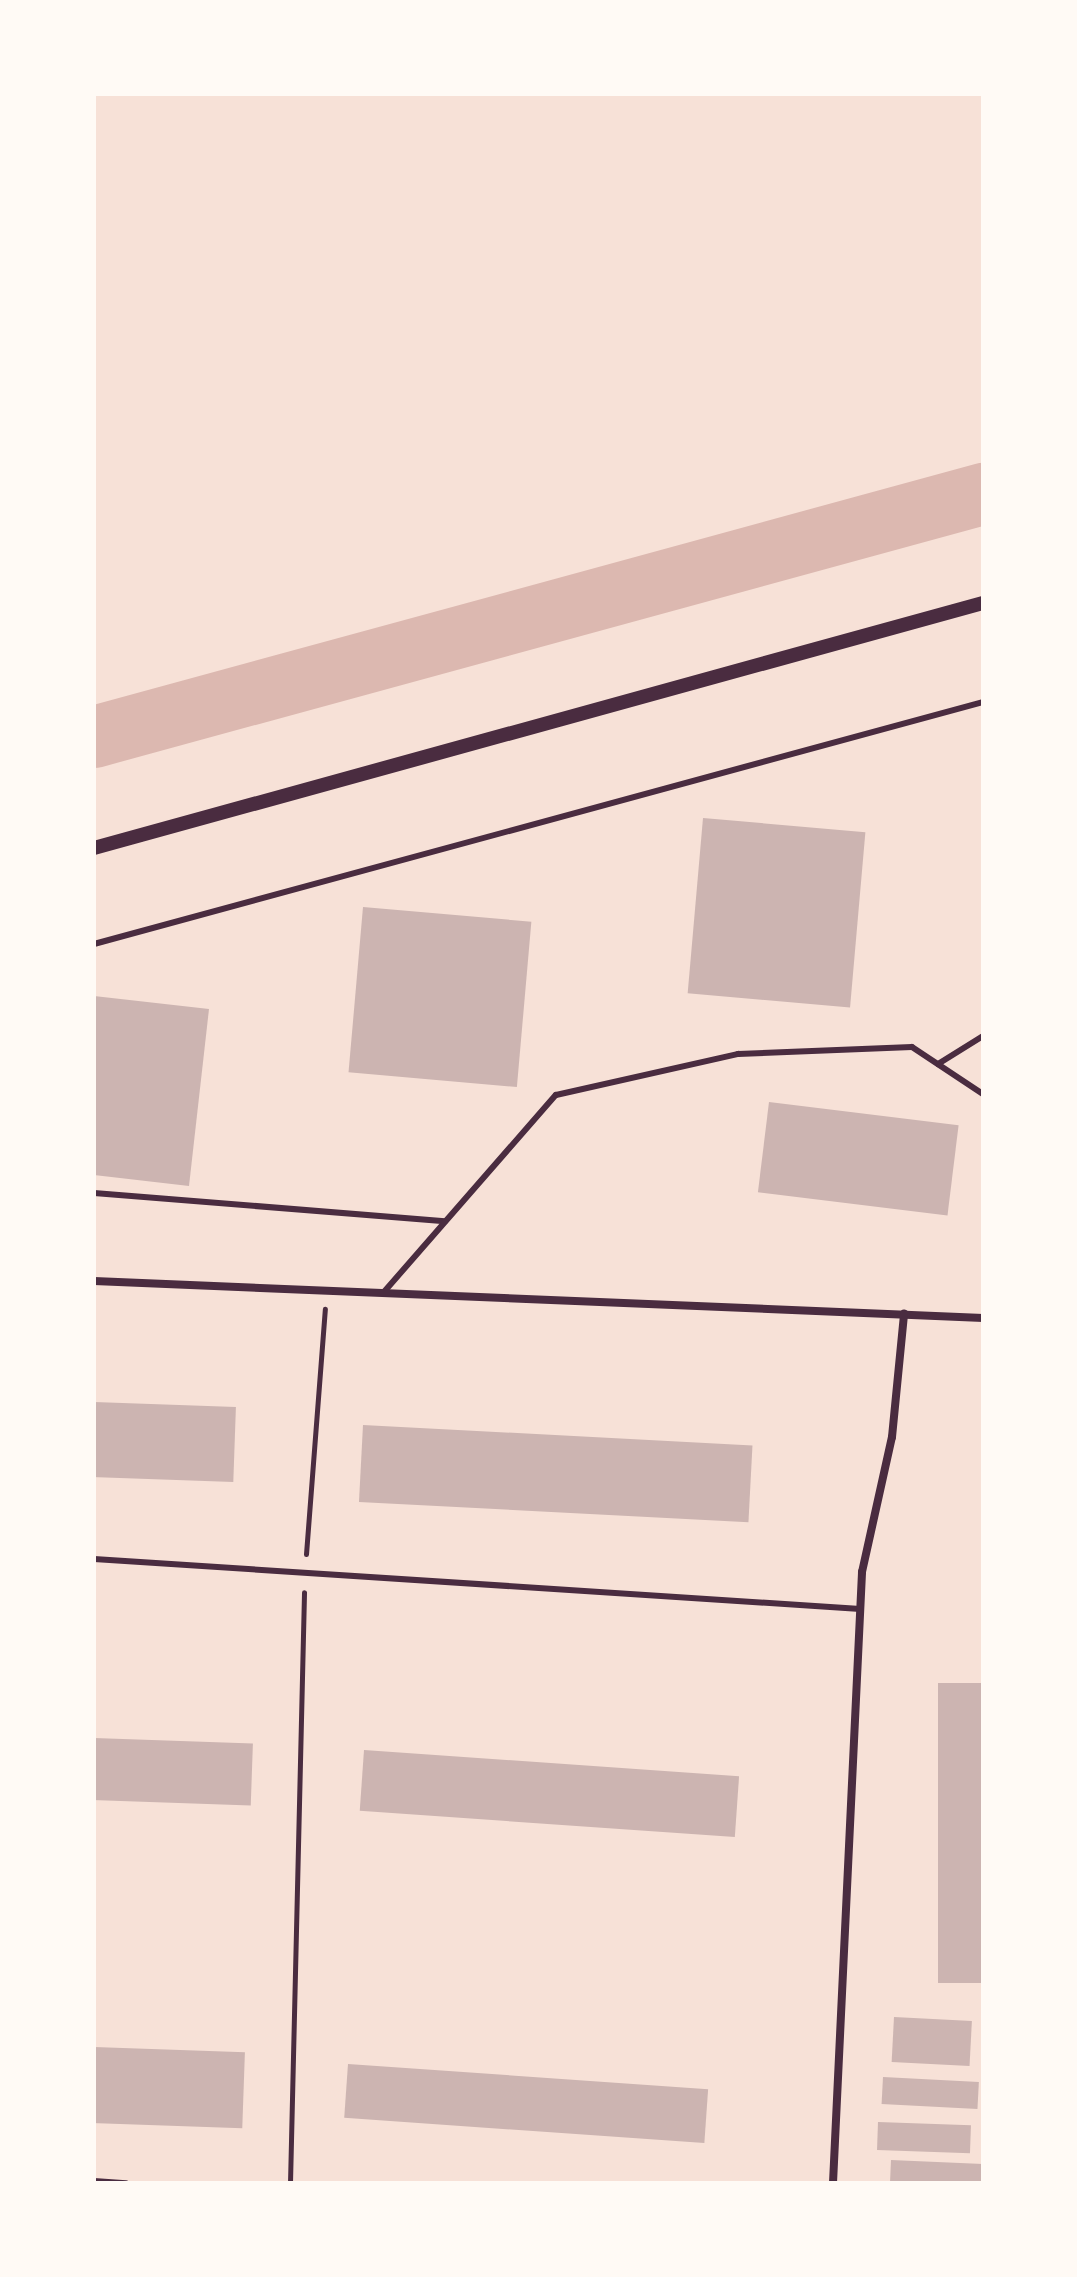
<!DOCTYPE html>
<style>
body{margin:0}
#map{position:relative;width:1077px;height:2277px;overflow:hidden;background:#f7e1d7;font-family:Ubuntu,sans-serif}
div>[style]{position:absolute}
.river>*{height:62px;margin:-31px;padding:0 31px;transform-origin:31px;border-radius:31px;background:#dcb8b0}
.building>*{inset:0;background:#ccb4b1;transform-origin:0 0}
.path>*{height:5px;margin:-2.5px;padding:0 2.5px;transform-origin:2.5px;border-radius:2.5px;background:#4a2c40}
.service>*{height:6px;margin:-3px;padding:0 3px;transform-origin:3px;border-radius:3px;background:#4a2c40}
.minor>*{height:8px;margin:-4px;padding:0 4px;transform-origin:4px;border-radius:4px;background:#4a2c40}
.tertiary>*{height:14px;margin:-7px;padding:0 7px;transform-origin:7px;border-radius:7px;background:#4a2c40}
span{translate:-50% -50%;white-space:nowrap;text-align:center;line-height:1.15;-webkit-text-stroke:6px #fffaf5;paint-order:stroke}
.frame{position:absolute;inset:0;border:96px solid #fffaf5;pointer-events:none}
</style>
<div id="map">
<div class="river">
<i style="left:94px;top:737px;width:922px;rotate:-15.29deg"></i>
</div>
<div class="building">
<i style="left:703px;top:818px;width:163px;height:176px;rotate:5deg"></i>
<i style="left:363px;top:907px;width:169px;height:166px;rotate:5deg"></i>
<i style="clip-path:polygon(94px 996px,209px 1009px,189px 1186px,94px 1175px)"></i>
<i style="left:769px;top:1102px;width:191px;height:91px;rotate:7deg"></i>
<i style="left:94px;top:1402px;width:142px;height:75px;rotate:2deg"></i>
<i style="left:363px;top:1425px;width:390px;height:77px;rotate:3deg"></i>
<i style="left:983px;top:1683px;width:300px;height:45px;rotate:90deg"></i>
<i style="left:94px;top:1738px;width:159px;height:62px;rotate:2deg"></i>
<i style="left:364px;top:1750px;width:376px;height:61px;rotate:4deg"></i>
<i style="left:894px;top:2017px;width:78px;height:45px;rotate:3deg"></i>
<i style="left:94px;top:2047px;width:151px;height:76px;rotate:2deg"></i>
<i style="left:348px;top:2064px;width:361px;height:54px;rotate:4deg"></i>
<i style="left:883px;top:2077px;width:96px;height:27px;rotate:3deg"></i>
<i style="left:878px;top:2122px;width:93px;height:28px;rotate:2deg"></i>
<i style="clip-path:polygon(891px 2160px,983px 2164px,983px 2183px,890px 2183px)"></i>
</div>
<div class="path">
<i style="left:306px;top:1554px;width:246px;rotate:-85.6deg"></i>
<i style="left:290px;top:2183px;width:591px;rotate:-88.64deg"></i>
</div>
<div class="service">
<i style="left:94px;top:944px;width:921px;rotate:-15.23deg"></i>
<i style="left:938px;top:1064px;width:53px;rotate:-31.9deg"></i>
<i style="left:94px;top:1193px;width:352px;rotate:4.6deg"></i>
<i style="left:383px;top:1293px;width:263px;rotate:-48.9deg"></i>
<i style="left:556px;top:1095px;width:187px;rotate:-12.7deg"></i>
<i style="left:738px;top:1054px;width:174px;rotate:-2.3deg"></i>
<i style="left:912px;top:1047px;width:85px;rotate:33.5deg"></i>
<i style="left:94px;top:1559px;width:768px;rotate:3.73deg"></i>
<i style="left:94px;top:2181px;width:32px;rotate:4deg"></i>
</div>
<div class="minor">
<i style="left:94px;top:1281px;width:890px;rotate:2.38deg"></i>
<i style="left:833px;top:2183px;width:612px;rotate:-87.28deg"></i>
<i style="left:862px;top:1572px;width:138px;rotate:-77.5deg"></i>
<i style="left:892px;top:1437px;width:124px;rotate:-84.4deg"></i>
</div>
<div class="tertiary">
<i style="left:94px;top:848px;width:922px;rotate:-15.41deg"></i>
</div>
<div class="frame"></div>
</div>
